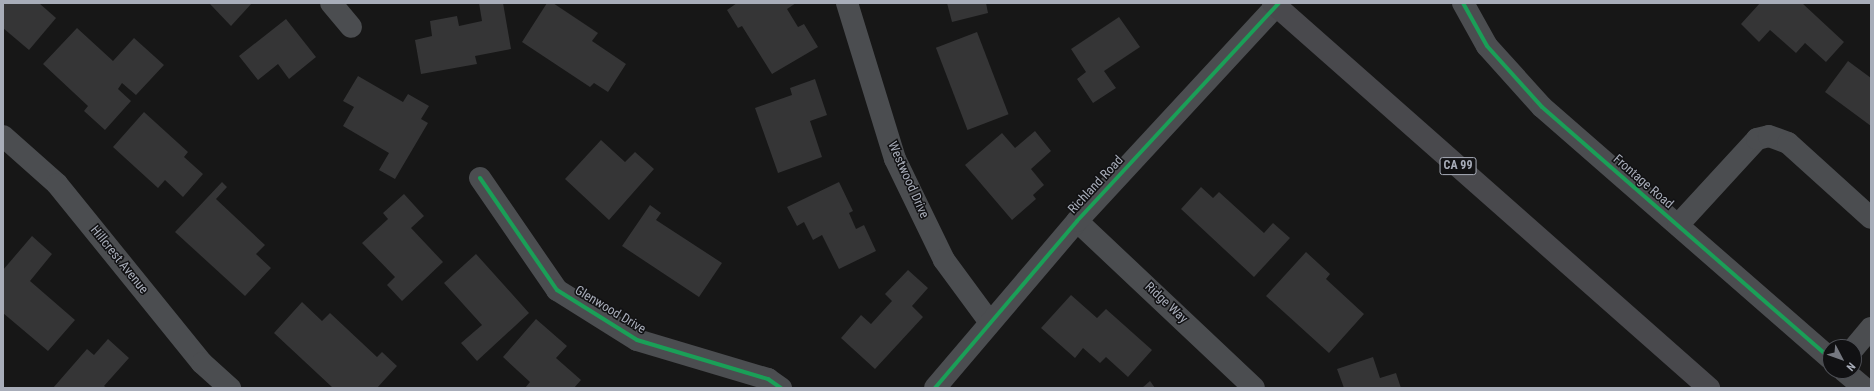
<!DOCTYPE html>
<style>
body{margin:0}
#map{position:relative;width:1874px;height:391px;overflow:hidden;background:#171717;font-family:"Roboto Condensed",sans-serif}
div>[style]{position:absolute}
.building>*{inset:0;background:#353536;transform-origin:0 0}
.minor>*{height:22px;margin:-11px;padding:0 11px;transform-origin:11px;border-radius:11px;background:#4b4d50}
.highway>*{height:22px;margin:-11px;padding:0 11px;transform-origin:11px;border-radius:11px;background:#49494d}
.cycleway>*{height:4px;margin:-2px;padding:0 2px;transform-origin:2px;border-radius:2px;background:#1a9f57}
span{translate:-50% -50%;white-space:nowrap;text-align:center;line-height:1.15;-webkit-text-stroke:3px #111113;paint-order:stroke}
.shield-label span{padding:1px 3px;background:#111113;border:1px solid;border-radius:3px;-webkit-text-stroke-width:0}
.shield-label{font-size:12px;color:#a8adb9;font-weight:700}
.street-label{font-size:13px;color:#a8adb9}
.frame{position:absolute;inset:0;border:4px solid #a8adb9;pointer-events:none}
.north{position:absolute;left:1822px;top:339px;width:40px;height:40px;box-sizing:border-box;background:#111113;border:1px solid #4d4f55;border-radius:50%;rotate:131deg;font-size:11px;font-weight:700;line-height:16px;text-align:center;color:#a8adb9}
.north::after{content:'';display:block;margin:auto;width:14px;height:18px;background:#757880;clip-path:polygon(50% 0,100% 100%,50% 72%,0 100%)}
</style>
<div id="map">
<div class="building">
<i style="clip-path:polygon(3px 3px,39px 3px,56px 18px,29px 50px,3px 28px)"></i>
<i style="clip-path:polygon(209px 3px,252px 3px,231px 26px)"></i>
<i style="clip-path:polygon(479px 3px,503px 3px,511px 49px,475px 56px,477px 64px,421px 74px,415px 40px,432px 36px,430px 21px,457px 16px,459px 26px,482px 21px)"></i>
<i style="clip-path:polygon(547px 3px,553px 3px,598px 33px,592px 41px,626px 64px,608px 92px,594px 83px,590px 87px,522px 42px)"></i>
<i style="clip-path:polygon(737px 3px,796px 3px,787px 9px,798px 27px,804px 24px,818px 47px,772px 74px,742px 26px,738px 28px,727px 10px)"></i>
<i style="clip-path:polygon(947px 3px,986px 3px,988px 13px,952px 22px)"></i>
<i style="clip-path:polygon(1760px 3px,1802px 3px,1844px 42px,1826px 62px,1805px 43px,1796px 53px,1770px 30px,1759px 42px,1741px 24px)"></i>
<i style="clip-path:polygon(1119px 17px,1140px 47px,1104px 71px,1116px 88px,1093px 103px,1077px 79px,1086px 72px,1071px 49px)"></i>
<i style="clip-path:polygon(286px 19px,316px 57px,289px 79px,278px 64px,258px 80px,239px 56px)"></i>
<i style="clip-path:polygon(77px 28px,113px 61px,134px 38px,164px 65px,136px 95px,122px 83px,118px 89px,131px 101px,105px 130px,84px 111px,88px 106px,43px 64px)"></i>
<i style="left:977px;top:32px;width:88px;height:44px;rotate:69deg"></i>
<i style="clip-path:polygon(1848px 61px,1871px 78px,1871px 126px,1825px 92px)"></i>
<i style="clip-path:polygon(358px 76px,403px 102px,408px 94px,429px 106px,421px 119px,428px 123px,395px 179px,379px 170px,389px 153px,343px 126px,354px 107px,343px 101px)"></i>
<i style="clip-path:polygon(815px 79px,827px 115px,810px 121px,822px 157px,778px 173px,755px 108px,792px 95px,790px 88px)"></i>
<i style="clip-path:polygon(144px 112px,188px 152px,184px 157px,203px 174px,183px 197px,165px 180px,158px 188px,113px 147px)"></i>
<i style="clip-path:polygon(1035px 131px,1051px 151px,1031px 169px,1044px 185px,1033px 195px,1036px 199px,1012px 220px,965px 165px,1002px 133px,1015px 148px)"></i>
<i style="clip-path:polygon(601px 140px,625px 162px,635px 152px,654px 169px,609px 220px,565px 179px)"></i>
<i style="clip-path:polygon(222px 182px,227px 187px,216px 199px,265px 245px,256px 254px,271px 268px,245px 296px,175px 232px)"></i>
<i style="clip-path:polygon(839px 182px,853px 211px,849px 213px,856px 229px,864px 225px,876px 251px,839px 269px,822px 235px,813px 240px,804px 222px,797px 226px,787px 207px)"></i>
<i style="clip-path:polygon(1201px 187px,1213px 198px,1219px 192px,1264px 233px,1273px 223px,1290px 238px,1254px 277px,1181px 209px)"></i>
<i style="clip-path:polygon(404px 194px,424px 216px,411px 228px,443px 262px,402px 301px,387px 285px,395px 277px,362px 243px,388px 219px,383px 213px)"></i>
<i style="clip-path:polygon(650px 205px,661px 213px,656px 220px,722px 263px,699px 297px,622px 246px)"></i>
<i style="clip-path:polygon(32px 236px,52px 254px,30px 281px,75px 320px,48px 351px,3px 313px,3px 270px)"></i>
<i style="clip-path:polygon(1306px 252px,1330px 274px,1326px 279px,1364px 314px,1329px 353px,1266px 296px)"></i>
<i style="clip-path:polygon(476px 254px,529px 313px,477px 361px,461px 343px,482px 325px,444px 283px)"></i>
<i style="clip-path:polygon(908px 270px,928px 288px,912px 306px,923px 317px,875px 369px,841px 338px,861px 315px,871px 324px,892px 301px,885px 294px)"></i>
<i style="clip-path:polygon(1071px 295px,1097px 318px,1106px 309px,1152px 350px,1128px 377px,1106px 357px,1100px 363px,1083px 348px,1075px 358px,1041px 328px)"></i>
<i style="clip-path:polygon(302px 302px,322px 321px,330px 313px,377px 357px,382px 352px,397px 366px,377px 388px,333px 388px,274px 333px)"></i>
<i style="clip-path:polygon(536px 319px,567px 346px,556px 358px,581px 380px,574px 388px,525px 388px,530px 382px,503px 357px)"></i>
<i style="clip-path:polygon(108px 339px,129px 358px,104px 386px,107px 388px,53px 388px,87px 349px,94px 355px)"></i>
<i style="clip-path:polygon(1373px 357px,1380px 378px,1396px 373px,1401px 388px,1344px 388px,1337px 369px)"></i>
<i style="clip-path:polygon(1150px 381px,1155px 388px,1142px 388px)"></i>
</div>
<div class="minor">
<i style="left:331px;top:3px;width:31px;rotate:50deg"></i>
<i style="left:847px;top:3px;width:163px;rotate:72.9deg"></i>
<i style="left:895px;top:159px;width:112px;rotate:64.1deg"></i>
<i style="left:944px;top:260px;width:76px;rotate:53.6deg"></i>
<i style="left:1463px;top:3px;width:49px;rotate:60.8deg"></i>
<i style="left:1487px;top:46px;width:82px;rotate:48deg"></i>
<i style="left:1542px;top:107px;width:382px;rotate:41.1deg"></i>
<i style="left:3px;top:136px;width:72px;rotate:41.6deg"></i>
<i style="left:57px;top:184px;width:230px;rotate:51deg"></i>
<i style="left:202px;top:363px;width:38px;rotate:42deg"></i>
<i style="left:480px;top:178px;width:136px;rotate:55.5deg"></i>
<i style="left:557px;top:290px;width:94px;rotate:32deg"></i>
<i style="left:637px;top:340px;width:137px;rotate:16.6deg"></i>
<i style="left:768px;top:379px;width:16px;rotate:35deg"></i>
<i style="left:1077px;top:221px;width:243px;rotate:43.3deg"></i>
<i style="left:1678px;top:225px;width:117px;rotate:-47.4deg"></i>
<i style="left:1757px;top:139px;width:12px;rotate:-14deg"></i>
<i style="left:1769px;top:136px;width:20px;rotate:20deg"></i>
<i style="left:1788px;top:143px;width:112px;rotate:42.1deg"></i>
<i style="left:1854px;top:348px;width:26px;rotate:-50deg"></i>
<i style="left:1844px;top:371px;width:26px;rotate:40deg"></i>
<i style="left:935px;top:388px;width:219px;rotate:-49.6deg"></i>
<i style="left:1077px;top:221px;width:297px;rotate:-47.2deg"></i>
</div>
<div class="highway">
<i style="left:1273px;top:3px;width:582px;rotate:41.45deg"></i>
</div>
<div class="cycleway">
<i style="left:1463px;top:3px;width:49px;rotate:60.8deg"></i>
<i style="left:1487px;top:46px;width:82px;rotate:48deg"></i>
<i style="left:1542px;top:107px;width:382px;rotate:41.1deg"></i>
<i style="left:480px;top:178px;width:136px;rotate:55.5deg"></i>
<i style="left:557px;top:290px;width:94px;rotate:32deg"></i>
<i style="left:637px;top:340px;width:137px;rotate:16.6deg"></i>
<i style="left:768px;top:379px;width:16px;rotate:35deg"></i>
<i style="left:935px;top:388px;width:219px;rotate:-49.6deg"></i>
<i style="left:1077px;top:221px;width:297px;rotate:-47.2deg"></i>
</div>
<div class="shield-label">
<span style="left:1458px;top:166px">CA 99</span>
</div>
<div class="street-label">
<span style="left:908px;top:180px;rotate:66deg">Westwood Drive</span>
<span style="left:1643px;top:182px;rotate:41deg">Frontage Road</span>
<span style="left:1096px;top:185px;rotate:-47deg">Richland Road</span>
<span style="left:119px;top:260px;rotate:51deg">Hillcrest Avenue</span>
<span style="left:1166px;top:303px;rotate:43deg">Ridge Way</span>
<span style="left:610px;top:310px;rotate:31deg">Glenwood Drive</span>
</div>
<div class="frame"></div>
<div class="north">N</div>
</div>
